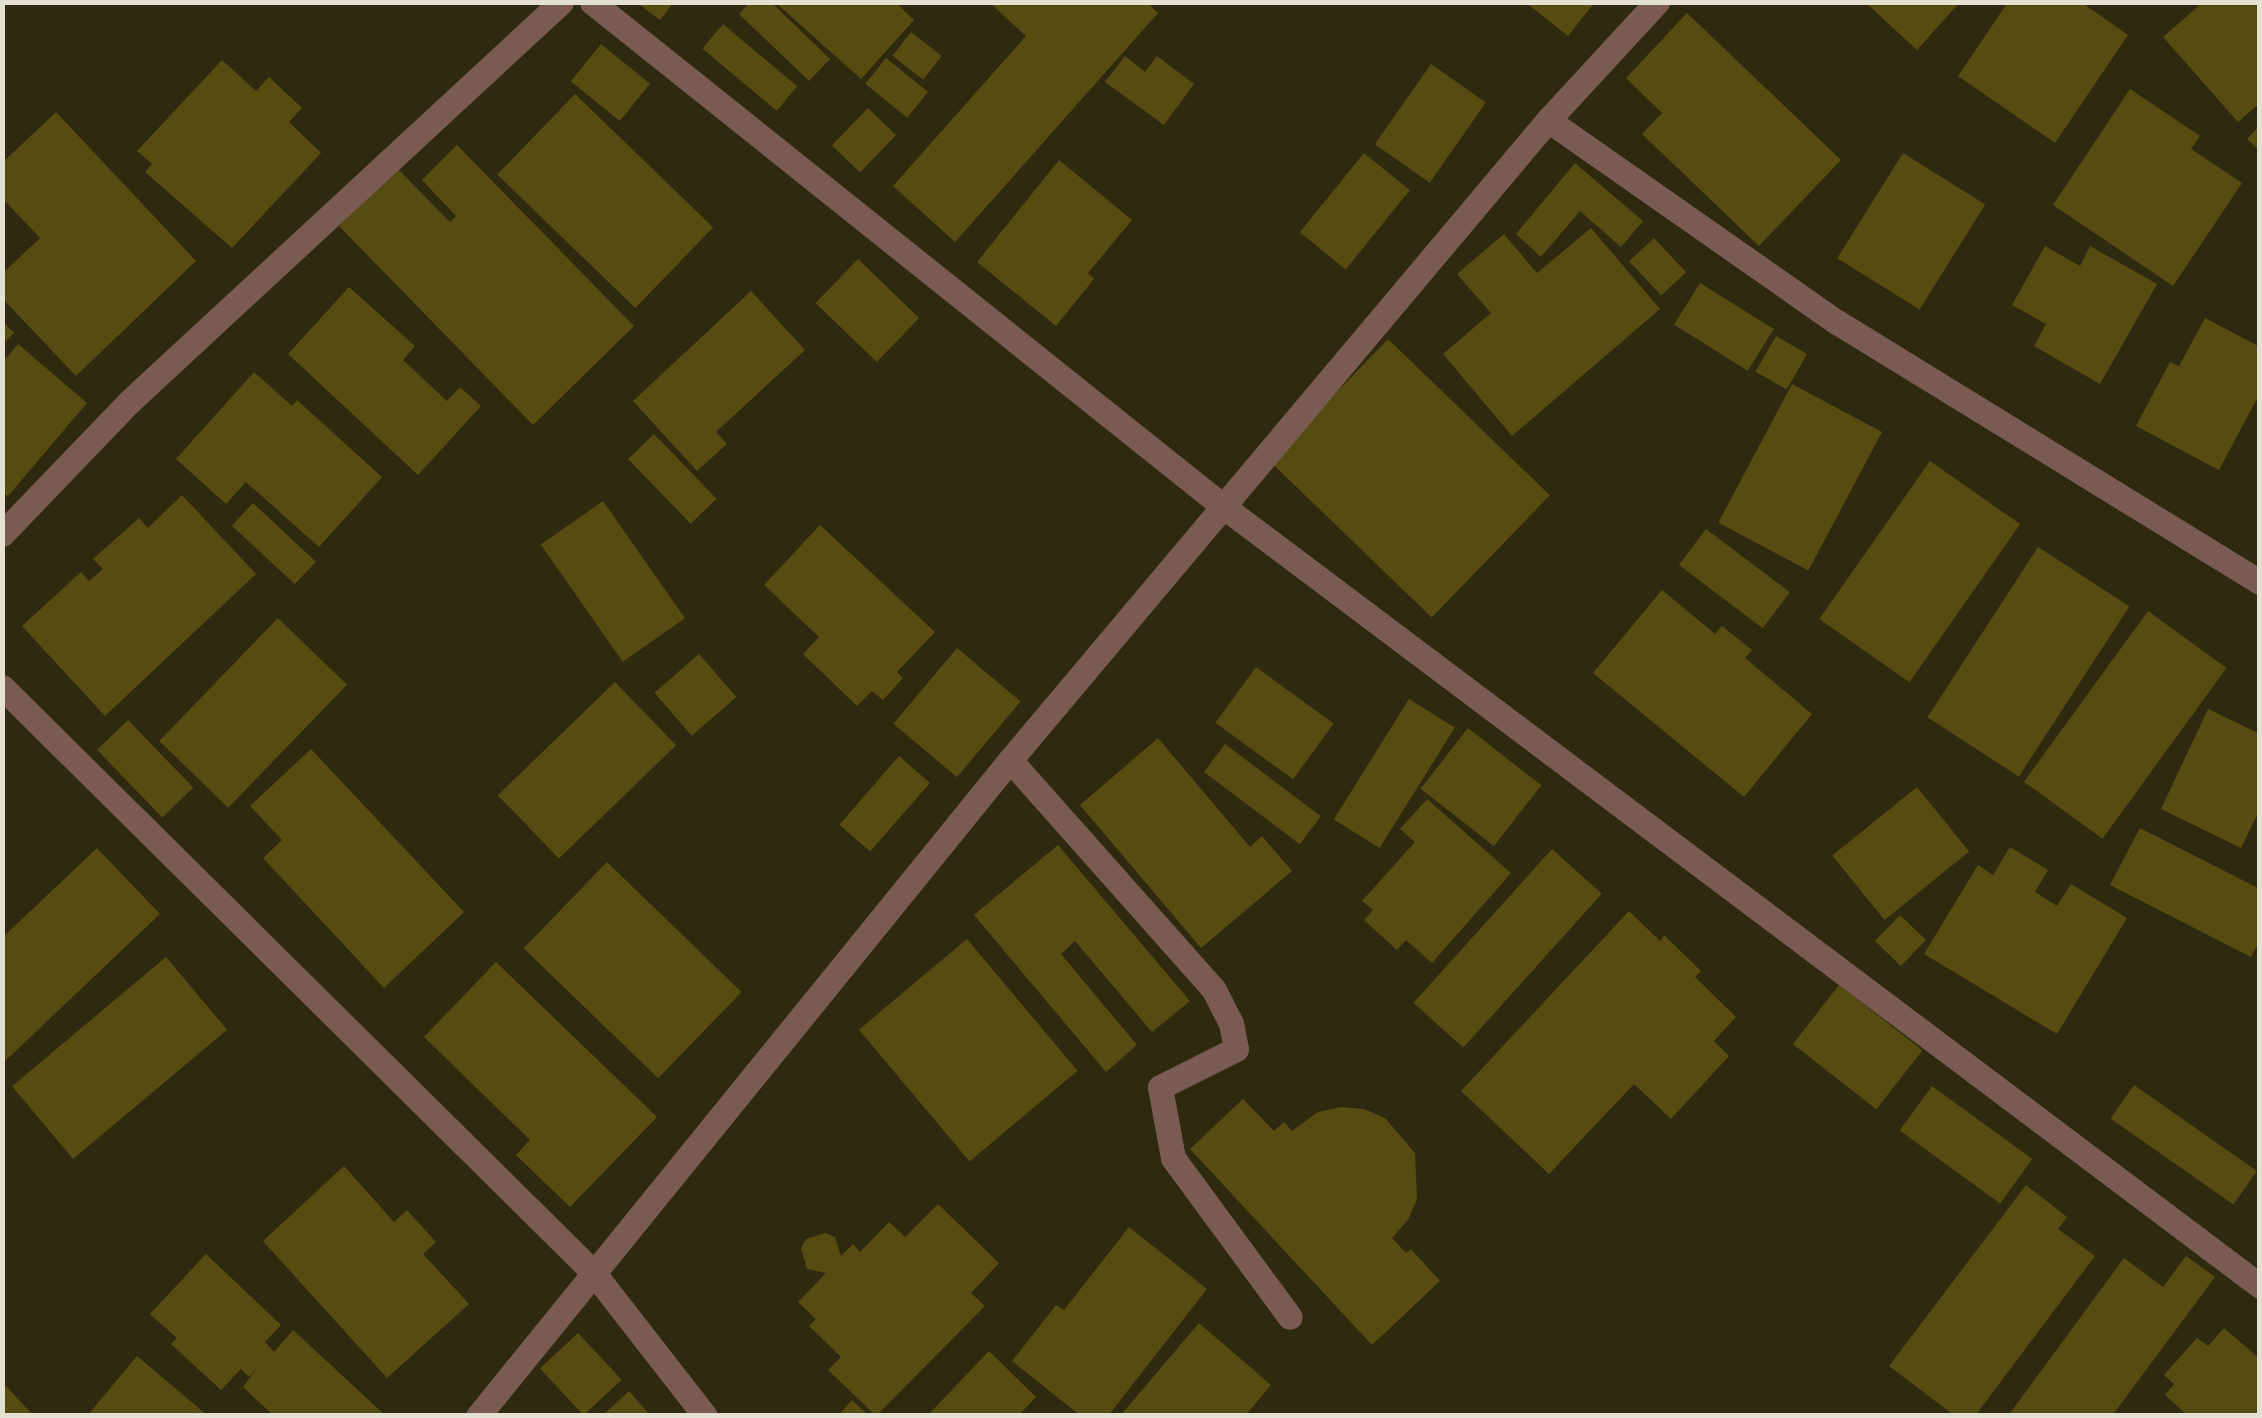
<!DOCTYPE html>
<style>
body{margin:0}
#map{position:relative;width:2262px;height:1418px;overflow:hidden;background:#2f290f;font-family:"Asap Condensed",sans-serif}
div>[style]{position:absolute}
.building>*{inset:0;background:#564c11;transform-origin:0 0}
.minor>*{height:25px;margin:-12.5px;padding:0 12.5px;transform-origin:12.5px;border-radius:12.5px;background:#7a5b52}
span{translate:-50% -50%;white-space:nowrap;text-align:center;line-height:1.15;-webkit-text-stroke:8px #252006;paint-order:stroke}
.frame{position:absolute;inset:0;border:5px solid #e4e1d2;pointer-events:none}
</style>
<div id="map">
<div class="building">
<i style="clip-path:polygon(636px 2px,674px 2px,660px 20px)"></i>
<i style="clip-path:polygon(750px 2px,771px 2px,830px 59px,809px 81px,739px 14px)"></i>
<i style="clip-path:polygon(775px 2px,895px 2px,914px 20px,861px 79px)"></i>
<i style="clip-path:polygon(989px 2px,1146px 2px,1158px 13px,955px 242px,893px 186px,1026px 36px)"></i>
<i style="clip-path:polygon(1525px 2px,1595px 2px,1568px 36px)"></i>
<i style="clip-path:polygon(1865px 2px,1960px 2px,1917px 50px)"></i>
<i style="clip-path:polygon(2008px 2px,2081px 2px,2128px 35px,2055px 143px,1958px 76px)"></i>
<i style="clip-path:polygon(2203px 2px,2260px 2px,2260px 103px,2238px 122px,2163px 37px)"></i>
<i style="clip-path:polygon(1687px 13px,1841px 160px,1759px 246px,1642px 134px,1662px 113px,1626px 78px)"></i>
<i style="left:723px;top:24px;width:97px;height:32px;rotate:40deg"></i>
<i style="left:911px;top:32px;width:39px;height:30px;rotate:38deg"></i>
<i style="left:601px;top:44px;width:63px;height:48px;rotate:39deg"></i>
<i style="clip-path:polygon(1125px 56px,1145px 72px,1157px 56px,1194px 84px,1164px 125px,1105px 82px)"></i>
<i style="left:886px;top:58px;width:54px;height:33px;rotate:39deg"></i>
<i style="clip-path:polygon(222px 60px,256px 91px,269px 77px,302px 108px,289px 122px,321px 153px,232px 248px,145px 172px,152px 164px,137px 151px)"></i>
<i style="left:1431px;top:64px;width:67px;height:98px;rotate:35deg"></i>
<i style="clip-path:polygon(2130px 89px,2200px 136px,2191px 149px,2242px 183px,2173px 286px,2053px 205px)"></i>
<i style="left:575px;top:94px;width:192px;height:112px;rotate:44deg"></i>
<i style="left:868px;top:108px;width:39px;height:52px;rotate:44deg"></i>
<i style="clip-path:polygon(56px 112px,196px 261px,76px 376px,2px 298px,2px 274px,40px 238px,2px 198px,2px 163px)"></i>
<i style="clip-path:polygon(2260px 125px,2260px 151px,2247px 139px)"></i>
<i style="clip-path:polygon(457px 145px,634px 326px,533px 425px,339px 226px,398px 169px,450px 222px,456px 216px,422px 180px)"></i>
<i style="left:1364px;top:153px;width:59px;height:102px;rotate:39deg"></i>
<i style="left:1903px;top:153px;width:97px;height:124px;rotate:32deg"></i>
<i style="clip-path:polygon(1059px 160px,1132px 220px,1088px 273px,1094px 279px,1056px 326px,977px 262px)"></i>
<i style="clip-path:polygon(1575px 163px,1643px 221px,1621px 247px,1580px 211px,1541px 257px,1516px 234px)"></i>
<i style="clip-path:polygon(1591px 228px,1660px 309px,1512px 436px,1443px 354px,1491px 313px,1457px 274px,1504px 234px,1537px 273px)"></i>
<i style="left:1654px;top:238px;width:47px;height:34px;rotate:47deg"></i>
<i style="clip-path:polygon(2045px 246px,2080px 266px,2090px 246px,2157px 284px,2100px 384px,2034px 346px,2046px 324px,2012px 305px)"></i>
<i style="left:858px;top:259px;width:85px;height:61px;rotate:44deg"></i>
<i style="left:1700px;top:283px;width:87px;height:49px;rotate:32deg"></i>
<i style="clip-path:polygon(349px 287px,415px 346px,403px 360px,447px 401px,460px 387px,481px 406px,418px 475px,288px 354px)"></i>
<i style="clip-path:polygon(751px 291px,805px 350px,716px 432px,727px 444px,697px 471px,633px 401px)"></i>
<i style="clip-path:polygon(2205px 318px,2260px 347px,2260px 393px,2219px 470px,2136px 426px,2170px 362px,2179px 366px)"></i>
<i style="clip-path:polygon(2px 321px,14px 333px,2px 345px)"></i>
<i style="left:1776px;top:336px;width:36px;height:41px;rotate:30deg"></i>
<i style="left:1388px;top:339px;width:225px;height:170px;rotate:44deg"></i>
<i style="clip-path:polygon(18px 344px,87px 403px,8px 496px,2px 492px,2px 363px)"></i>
<i style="clip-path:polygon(254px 372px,292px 406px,297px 400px,382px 477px,319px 547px,246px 482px,226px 504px,176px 459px)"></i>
<i style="left:1792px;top:384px;width:102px;height:157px;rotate:28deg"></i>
<i style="left:654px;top:434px;width:90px;height:36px;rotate:46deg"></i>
<i style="left:1930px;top:461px;width:110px;height:193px;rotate:35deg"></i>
<i style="clip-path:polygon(182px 495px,256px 574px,105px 716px,22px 626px,81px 572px,89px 581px,103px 569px,93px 559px,139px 518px,148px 528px)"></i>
<i style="left:603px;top:501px;width:143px;height:76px;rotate:55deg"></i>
<i style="left:253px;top:503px;width:86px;height:31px;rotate:43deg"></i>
<i style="clip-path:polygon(820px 525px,935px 632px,897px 672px,903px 678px,883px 700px,872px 691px,857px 706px,803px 654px,819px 637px,764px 585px)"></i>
<i style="left:1706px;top:529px;width:105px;height:45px;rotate:37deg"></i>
<i style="left:2038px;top:547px;width:109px;height:203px;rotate:33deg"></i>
<i style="clip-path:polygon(1662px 590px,1715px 634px,1722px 626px,1752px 650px,1745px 658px,1812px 714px,1744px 797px,1593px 673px)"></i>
<i style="left:2148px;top:611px;width:97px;height:211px;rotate:36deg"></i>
<i style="left:278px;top:618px;width:96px;height:171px;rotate:44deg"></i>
<i style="left:957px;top:648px;width:83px;height:99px;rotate:40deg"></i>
<i style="left:699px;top:654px;width:57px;height:59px;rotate:49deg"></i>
<i style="left:1256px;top:667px;width:96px;height:69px;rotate:36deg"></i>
<i style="left:615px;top:682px;width:88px;height:163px;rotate:46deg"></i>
<i style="left:1409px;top:699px;width:54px;height:142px;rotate:32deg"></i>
<i style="clip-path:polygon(2208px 709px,2260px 734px,2260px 809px,2241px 848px,2161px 809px)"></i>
<i style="left:128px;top:720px;width:94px;height:43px;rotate:46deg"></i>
<i style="left:1468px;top:728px;width:93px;height:77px;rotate:38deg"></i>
<i style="clip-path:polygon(1158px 738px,1250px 847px,1262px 836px,1292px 871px,1201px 948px,1080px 805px)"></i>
<i style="left:1225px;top:744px;width:120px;height:35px;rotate:37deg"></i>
<i style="clip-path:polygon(311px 749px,464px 912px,384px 988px,263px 858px,282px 840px,250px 806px)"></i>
<i style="left:899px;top:756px;width:41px;height:91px;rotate:41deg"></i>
<i style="left:1917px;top:787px;width:83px;height:109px;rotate:51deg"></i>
<i style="clip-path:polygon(1427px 799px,1511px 873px,1432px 963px,1406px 940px,1397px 950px,1364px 920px,1373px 910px,1362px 901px,1415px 842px,1400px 829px)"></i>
<i style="clip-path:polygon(2140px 828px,2260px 889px,2260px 940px,2251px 957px,2110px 885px)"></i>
<i style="clip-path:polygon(1058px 845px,1190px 1001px,1152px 1032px,1075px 941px,1061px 954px,1137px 1045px,1106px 1072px,974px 915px)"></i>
<i style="clip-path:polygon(2010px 847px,2048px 870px,2035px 892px,2057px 906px,2071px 884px,2127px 918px,2057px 1034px,1924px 954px,1978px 865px,1993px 875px)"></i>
<i style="clip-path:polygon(97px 848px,160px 914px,2px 1064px,2px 938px)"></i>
<i style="left:1552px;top:849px;width:67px;height:207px;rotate:42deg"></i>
<i style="left:607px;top:862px;width:187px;height:120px;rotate:44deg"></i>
<i style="clip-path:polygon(1629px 911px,1660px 941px,1664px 935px,1701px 971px,1695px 977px,1736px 1017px,1714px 1041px,1729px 1056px,1671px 1119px,1634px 1084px,1549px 1174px,1461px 1091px)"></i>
<i style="left:1900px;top:915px;width:36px;height:36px;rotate:44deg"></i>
<i style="left:967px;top:939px;width:172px;height:141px;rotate:50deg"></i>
<i style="left:166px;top:957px;width:95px;height:201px;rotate:50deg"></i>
<i style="clip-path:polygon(496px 962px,657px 1117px,570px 1207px,516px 1155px,530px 1140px,424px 1037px)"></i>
<i style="left:1839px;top:985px;width:106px;height:75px;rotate:38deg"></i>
<i style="left:2134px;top:1085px;width:150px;height:41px;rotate:35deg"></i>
<i style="left:1932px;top:1086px;width:124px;height:55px;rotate:36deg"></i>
<i style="clip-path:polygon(1243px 1099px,1274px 1131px,1284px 1122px,1292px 1131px,1318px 1112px,1341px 1107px,1364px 1109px,1385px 1118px,1415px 1153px,1417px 1199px,1408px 1220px,1392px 1238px,1406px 1253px,1411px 1249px,1440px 1281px,1372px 1345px,1190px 1149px)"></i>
<i style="clip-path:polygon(344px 1166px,394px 1222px,407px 1210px,436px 1242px,423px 1254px,469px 1304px,387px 1378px,263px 1241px)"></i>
<i style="clip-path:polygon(2026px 1185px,2067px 1217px,2058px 1229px,2095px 1256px,1975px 1416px,1955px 1416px,1889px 1366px)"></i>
<i style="clip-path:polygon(938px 1204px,999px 1263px,971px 1293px,985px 1306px,876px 1416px,828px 1370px,841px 1357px,809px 1326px,816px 1319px,798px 1302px,826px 1273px,807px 1269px,801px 1248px,806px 1239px,825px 1233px,835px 1237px,841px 1256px,853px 1244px,860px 1252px,889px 1222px,905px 1237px)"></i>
<i style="clip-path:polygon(1129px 1227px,1207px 1289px,1108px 1416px,1081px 1416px,1012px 1361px,1056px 1305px,1064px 1310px)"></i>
<i style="clip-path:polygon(206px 1254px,281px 1325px,265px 1342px,274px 1352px,293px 1330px,386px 1416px,274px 1416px,243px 1387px,258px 1367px,249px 1377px,241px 1369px,221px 1390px,171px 1344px,177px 1338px,150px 1314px)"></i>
<i style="clip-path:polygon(2186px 1256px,2215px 1277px,2112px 1416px,2008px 1416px,2124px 1258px,2163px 1287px)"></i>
<i style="clip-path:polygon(1199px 1323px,1271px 1385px,1245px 1416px,1120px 1416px)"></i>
<i style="clip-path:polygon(2224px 1328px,2260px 1359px,2260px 1416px,2188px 1416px,2165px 1395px,2174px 1384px,2164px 1375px,2197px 1338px,2208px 1346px)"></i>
<i style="left:578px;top:1333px;width:64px;height:52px;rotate:47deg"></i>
<i style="clip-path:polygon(989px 1351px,1036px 1397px,1018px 1416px,927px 1416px)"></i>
<i style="clip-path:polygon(137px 1356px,208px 1416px,87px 1416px)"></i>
<i style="clip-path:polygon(2px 1382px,34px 1416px,2px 1416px)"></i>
<i style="clip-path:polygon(629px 1391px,651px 1416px,602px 1416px)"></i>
<i style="clip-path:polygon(852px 1400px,869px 1416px,838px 1416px)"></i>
</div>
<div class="minor">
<i style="left:592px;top:2px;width:809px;rotate:38.63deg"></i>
<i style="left:1224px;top:507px;width:1296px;rotate:36.94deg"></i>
<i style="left:1548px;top:120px;width:353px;rotate:35deg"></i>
<i style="left:1837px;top:322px;width:497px;rotate:31.6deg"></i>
<i style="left:2px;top:534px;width:185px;rotate:-46.1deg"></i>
<i style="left:130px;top:401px;width:587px;rotate:-42.79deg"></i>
<i style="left:2px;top:687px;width:832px;rotate:44.71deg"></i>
<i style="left:593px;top:1272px;width:182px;rotate:52.1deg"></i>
<i style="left:1010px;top:760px;width:307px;rotate:48.4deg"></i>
<i style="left:1214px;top:990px;width:37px;rotate:63deg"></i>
<i style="left:1231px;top:1023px;width:26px;rotate:79deg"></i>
<i style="left:1236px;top:1049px;width:85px;rotate:153.4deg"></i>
<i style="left:1160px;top:1087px;width:72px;rotate:79.6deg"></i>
<i style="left:1173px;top:1158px;width:197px;rotate:53.7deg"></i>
<i style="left:478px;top:1416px;width:845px;rotate:-50.96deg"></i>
<i style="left:1010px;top:760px;width:836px;rotate:-49.95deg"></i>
<i style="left:1548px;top:120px;width:161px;rotate:-47.3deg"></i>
</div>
<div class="frame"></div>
</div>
